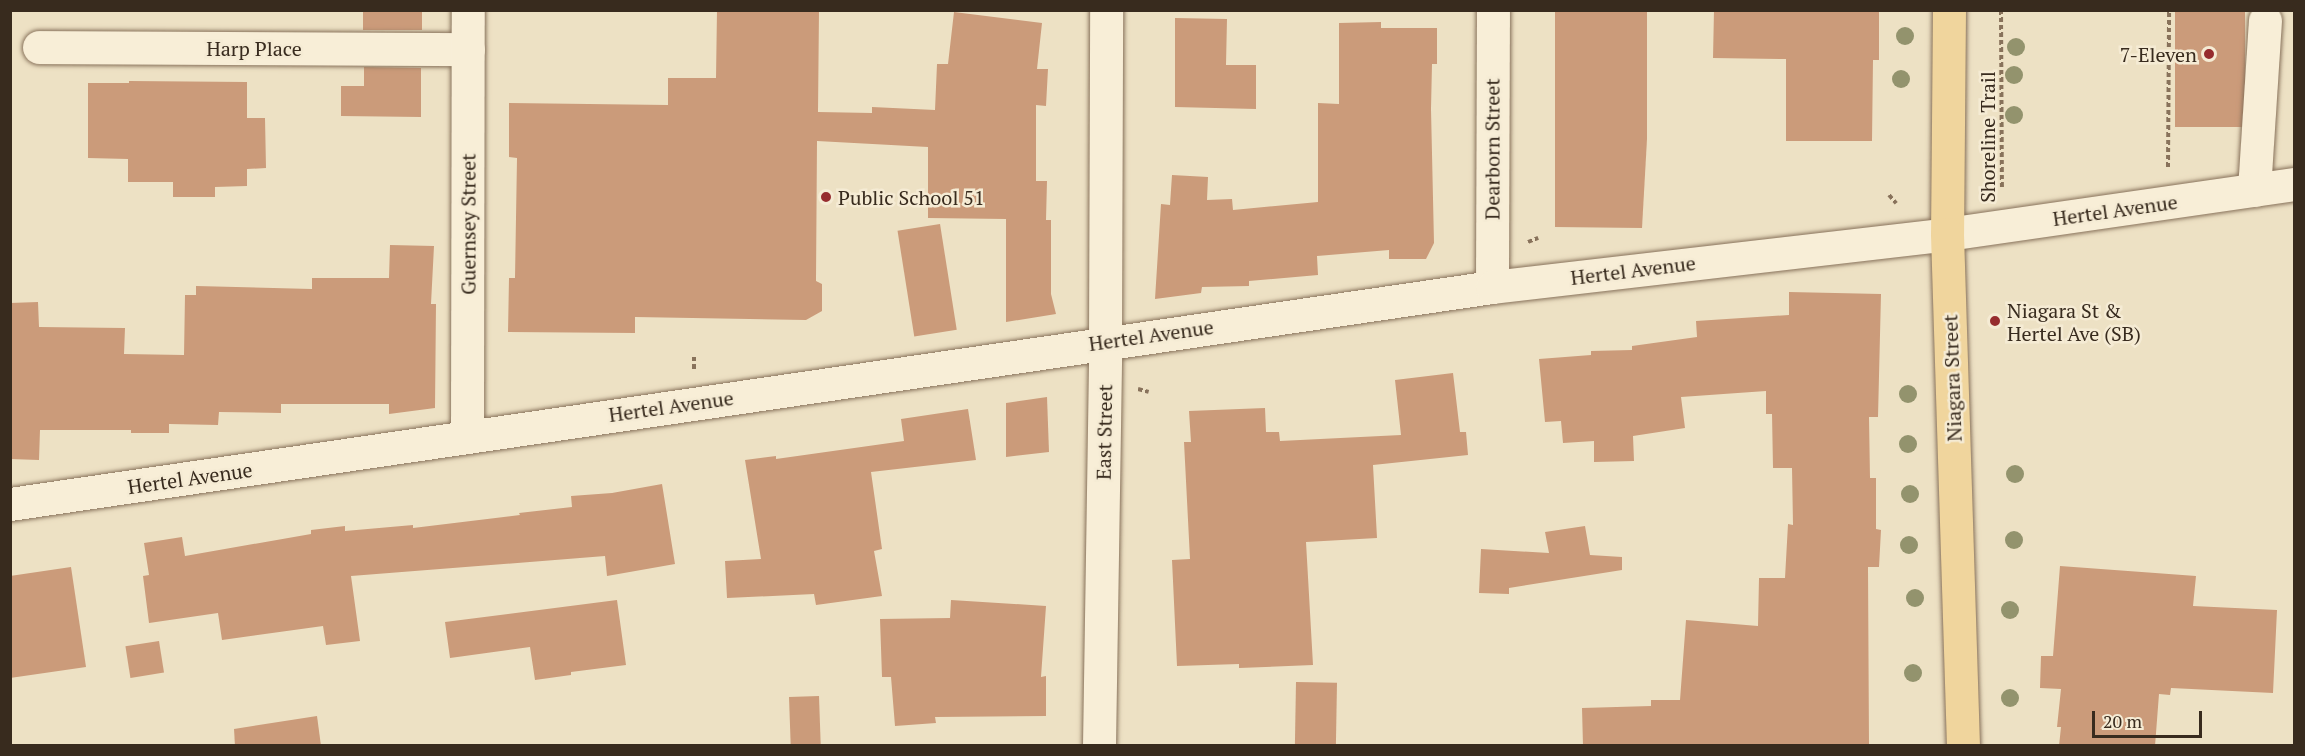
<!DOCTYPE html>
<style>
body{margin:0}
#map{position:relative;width:2305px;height:756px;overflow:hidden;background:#ede1c4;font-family:"PT Serif",serif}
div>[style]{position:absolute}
.building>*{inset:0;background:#cb9b7a;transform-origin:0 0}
.path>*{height:4px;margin-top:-2px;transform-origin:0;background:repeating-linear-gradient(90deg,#88725b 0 4.5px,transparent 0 7.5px)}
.roads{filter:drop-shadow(0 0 2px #88725b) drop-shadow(0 0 2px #88725b)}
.minor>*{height:33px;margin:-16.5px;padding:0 16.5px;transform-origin:16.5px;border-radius:16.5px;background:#f8eed7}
.major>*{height:33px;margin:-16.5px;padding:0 16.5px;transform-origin:16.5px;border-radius:16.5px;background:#f0d59d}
.trees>*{width:18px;height:18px;margin:-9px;border-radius:50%;background:#93936d}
.dots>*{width:16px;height:16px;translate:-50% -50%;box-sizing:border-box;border:3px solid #f5ebd4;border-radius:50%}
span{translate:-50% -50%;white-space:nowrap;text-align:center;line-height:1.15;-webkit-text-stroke:5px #f5ebd4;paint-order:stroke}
.street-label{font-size:20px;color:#382b1e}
.poi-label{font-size:20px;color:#382b1e}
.right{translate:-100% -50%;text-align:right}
.left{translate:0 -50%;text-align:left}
.frame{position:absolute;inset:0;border:12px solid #382b1e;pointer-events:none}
.scale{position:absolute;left:2092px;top:711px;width:110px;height:27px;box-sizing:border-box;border:3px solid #382b1e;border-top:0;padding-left:8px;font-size:18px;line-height:21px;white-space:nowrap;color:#382b1e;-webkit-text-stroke:4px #f5ebd4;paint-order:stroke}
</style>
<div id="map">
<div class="building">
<i style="left:363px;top:10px;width:59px;height:20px"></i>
<i style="clip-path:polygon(717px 10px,819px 10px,818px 112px,872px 113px,872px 107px,935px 110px,937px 64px,948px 64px,954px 12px,1042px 23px,1037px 69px,1048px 69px,1046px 106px,1036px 105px,1036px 181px,1047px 181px,1046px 220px,1051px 220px,1051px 294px,1056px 314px,1006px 322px,1006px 219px,928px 218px,928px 147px,817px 141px,816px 281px,822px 284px,822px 311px,806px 320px,635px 317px,635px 333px,508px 332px,509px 278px,515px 278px,517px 158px,509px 157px,509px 103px,668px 105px,668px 78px,716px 78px)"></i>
<i style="clip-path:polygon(1555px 10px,1647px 10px,1647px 139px,1642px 228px,1555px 227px)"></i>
<i style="clip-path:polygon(1714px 10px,1879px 10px,1879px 60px,1873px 60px,1872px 141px,1786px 141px,1786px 59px,1713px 58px)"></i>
<i style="left:2175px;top:10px;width:70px;height:117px"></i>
<i style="clip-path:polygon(1175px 18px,1227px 19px,1226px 65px,1256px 65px,1256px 109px,1175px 107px)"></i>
<i style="clip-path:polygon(1381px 22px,1381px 28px,1437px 28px,1437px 64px,1432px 64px,1431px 109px,1434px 243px,1426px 259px,1389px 259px,1389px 250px,1317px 256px,1318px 275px,1249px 281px,1249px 286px,1202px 287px,1201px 293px,1155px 299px,1161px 204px,1170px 205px,1172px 175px,1208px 177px,1207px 200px,1232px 199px,1233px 210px,1318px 202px,1318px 103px,1339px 104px,1339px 23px)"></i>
<i style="clip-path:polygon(364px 67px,421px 68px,421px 117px,341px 116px,341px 86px,364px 86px)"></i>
<i style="clip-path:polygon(129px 81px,247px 82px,247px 118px,265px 118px,266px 168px,247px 169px,247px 186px,215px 187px,215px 197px,173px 197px,173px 182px,128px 182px,128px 159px,88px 158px,88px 83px,129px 83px)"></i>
<i style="left:940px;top:224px;width:107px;height:43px;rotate:81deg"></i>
<i style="clip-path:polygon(390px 245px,434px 246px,431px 304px,436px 304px,435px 408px,389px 414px,389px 404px,281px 404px,281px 413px,219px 412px,218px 425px,169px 424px,169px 433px,131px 433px,131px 430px,40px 430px,39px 460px,10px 459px,10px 303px,38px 302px,39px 327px,125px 328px,124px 354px,184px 355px,185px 295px,196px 295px,196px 286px,312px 289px,312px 278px,389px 278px)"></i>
<i style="clip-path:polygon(1789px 292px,1881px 294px,1878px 417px,1869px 417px,1870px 478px,1876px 478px,1876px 529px,1881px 530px,1879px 567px,1868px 567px,1869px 746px,1583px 746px,1582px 708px,1651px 706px,1651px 700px,1680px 700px,1686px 620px,1758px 626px,1759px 578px,1785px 578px,1788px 524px,1793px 525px,1792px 468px,1773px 468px,1772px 414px,1766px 414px,1766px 391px,1681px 397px,1685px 428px,1633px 436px,1634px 461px,1594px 462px,1594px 441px,1563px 443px,1561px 421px,1545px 422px,1539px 359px,1591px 355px,1591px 351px,1632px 350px,1632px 346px,1697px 337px,1696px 321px,1789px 315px)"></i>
<i style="clip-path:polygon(1453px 373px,1460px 432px,1466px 432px,1468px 455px,1373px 465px,1377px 538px,1306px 542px,1313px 665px,1239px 668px,1239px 664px,1177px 666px,1172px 560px,1190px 559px,1184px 442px,1191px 442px,1189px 411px,1265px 408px,1266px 432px,1279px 432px,1280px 441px,1401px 435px,1395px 380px)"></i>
<i style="clip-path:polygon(1047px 397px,1049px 452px,1006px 457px,1006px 403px)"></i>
<i style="clip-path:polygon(968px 409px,976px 460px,871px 472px,882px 549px,874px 551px,882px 596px,816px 605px,814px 594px,727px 598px,725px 561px,761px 559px,745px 460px,776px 456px,776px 459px,904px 441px,901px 419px)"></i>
<i style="clip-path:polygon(662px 484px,675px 564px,607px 576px,605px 556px,351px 576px,360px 641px,326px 645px,323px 626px,222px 640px,218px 613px,149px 623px,143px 576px,149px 575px,144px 543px,182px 537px,185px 556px,311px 534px,311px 530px,345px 526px,345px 531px,413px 525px,413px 528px,520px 515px,519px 513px,572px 507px,571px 496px,612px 493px)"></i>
<i style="clip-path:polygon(1585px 526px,1590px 555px,1622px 557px,1622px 570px,1509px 588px,1509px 594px,1479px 593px,1481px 549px,1549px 553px,1545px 532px)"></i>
<i style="clip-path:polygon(2060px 566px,2196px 576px,2193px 606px,2277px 610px,2273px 693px,2171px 688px,2170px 695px,2159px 694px,2155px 746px,2059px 746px,2061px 727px,2057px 727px,2061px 689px,2040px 688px,2041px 656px,2053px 656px)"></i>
<i style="clip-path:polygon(71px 567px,86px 667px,10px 678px,10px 576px)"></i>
<i style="clip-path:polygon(617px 600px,626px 665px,571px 672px,571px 675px,535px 680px,530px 647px,450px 658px,445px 622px)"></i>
<i style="clip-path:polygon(951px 600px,1046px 606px,1041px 677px,1046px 676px,1046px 716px,935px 717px,936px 723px,895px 726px,891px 677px,882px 677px,880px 619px,950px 618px)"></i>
<i style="left:159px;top:641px;width:32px;height:34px;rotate:81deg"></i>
<i style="left:1296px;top:682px;width:41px;height:64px;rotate:1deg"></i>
<i style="left:819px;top:696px;width:50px;height:30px;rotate:88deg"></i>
<i style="clip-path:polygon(317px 716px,321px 746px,235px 746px,234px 729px)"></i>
</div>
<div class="path">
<i style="left:2001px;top:10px;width:180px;rotate:89.7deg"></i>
<i style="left:2168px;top:167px;width:157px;rotate:-89.6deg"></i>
<i style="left:1889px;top:195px;width:11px;rotate:49deg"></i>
<i style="left:1528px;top:242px;width:11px;rotate:-22deg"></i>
<i style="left:694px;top:369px;width:13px;rotate:-90deg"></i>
<i style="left:1138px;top:389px;width:11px;rotate:15deg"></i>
</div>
<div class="roads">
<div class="minor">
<i style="left:39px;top:47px;width:429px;rotate:0.3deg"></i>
<i style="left:2254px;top:190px;width:170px;rotate:-86.3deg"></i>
<i style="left:1492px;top:287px;width:277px;rotate:-89.8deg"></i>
<i style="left:467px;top:437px;width:427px;rotate:-89.9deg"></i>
<i style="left:10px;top:504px;width:1498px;rotate:-8.33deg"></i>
<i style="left:1492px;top:287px;width:458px;rotate:-6.6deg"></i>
<i style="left:1947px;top:234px;width:351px;rotate:-8.2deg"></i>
<i style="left:1099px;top:746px;width:404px;rotate:-89.1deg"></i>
<i style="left:1105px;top:342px;width:332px;rotate:-89.8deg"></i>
</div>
<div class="major">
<i style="left:1949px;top:10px;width:224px;rotate:90.5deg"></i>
<i style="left:1947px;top:234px;width:512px;rotate:88.21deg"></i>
</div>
</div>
<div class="trees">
<i style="left:1905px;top:36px"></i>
<i style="left:2016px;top:47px"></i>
<i style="left:2014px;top:75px"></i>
<i style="left:1901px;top:79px"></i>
<i style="left:2014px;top:115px"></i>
<i style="left:1908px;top:394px"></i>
<i style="left:1908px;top:444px"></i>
<i style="left:2015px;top:474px"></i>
<i style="left:1910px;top:494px"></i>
<i style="left:2014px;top:540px"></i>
<i style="left:1909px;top:545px"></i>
<i style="left:1915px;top:598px"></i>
<i style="left:2010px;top:610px"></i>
<i style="left:1913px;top:673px"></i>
<i style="left:2010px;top:698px"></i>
</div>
<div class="dots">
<i style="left:2209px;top:54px;background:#962c2e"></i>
<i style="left:826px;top:197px;background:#962c2e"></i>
<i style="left:1995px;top:321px;background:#962c2e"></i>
</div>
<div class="street-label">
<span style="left:254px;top:48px">Harp Place</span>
<span style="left:1987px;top:137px;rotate:-90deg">Shoreline Trail</span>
<span style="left:1492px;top:149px;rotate:-90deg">Dearborn Street</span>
<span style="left:2115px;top:210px;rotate:-8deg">Hertel Avenue</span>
<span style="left:468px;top:224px;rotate:-90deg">Guernsey Street</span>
<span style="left:1633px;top:270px;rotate:-7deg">Hertel Avenue</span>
<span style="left:1151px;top:335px;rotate:-8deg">Hertel Avenue</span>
<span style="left:1952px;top:378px;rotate:-92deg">Niagara Street</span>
<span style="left:671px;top:406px;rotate:-8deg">Hertel Avenue</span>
<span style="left:1104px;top:432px;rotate:-89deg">East Street</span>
<span style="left:190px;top:478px;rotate:-8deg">Hertel Avenue</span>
</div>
<div class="poi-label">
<span class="right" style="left:2197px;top:54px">7-Eleven</span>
<span class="left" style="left:838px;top:197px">Public School 51</span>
<span class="left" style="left:2007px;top:322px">Niagara St &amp;<br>Hertel Ave (SB)</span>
</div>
<div class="frame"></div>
<div class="scale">20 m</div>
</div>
